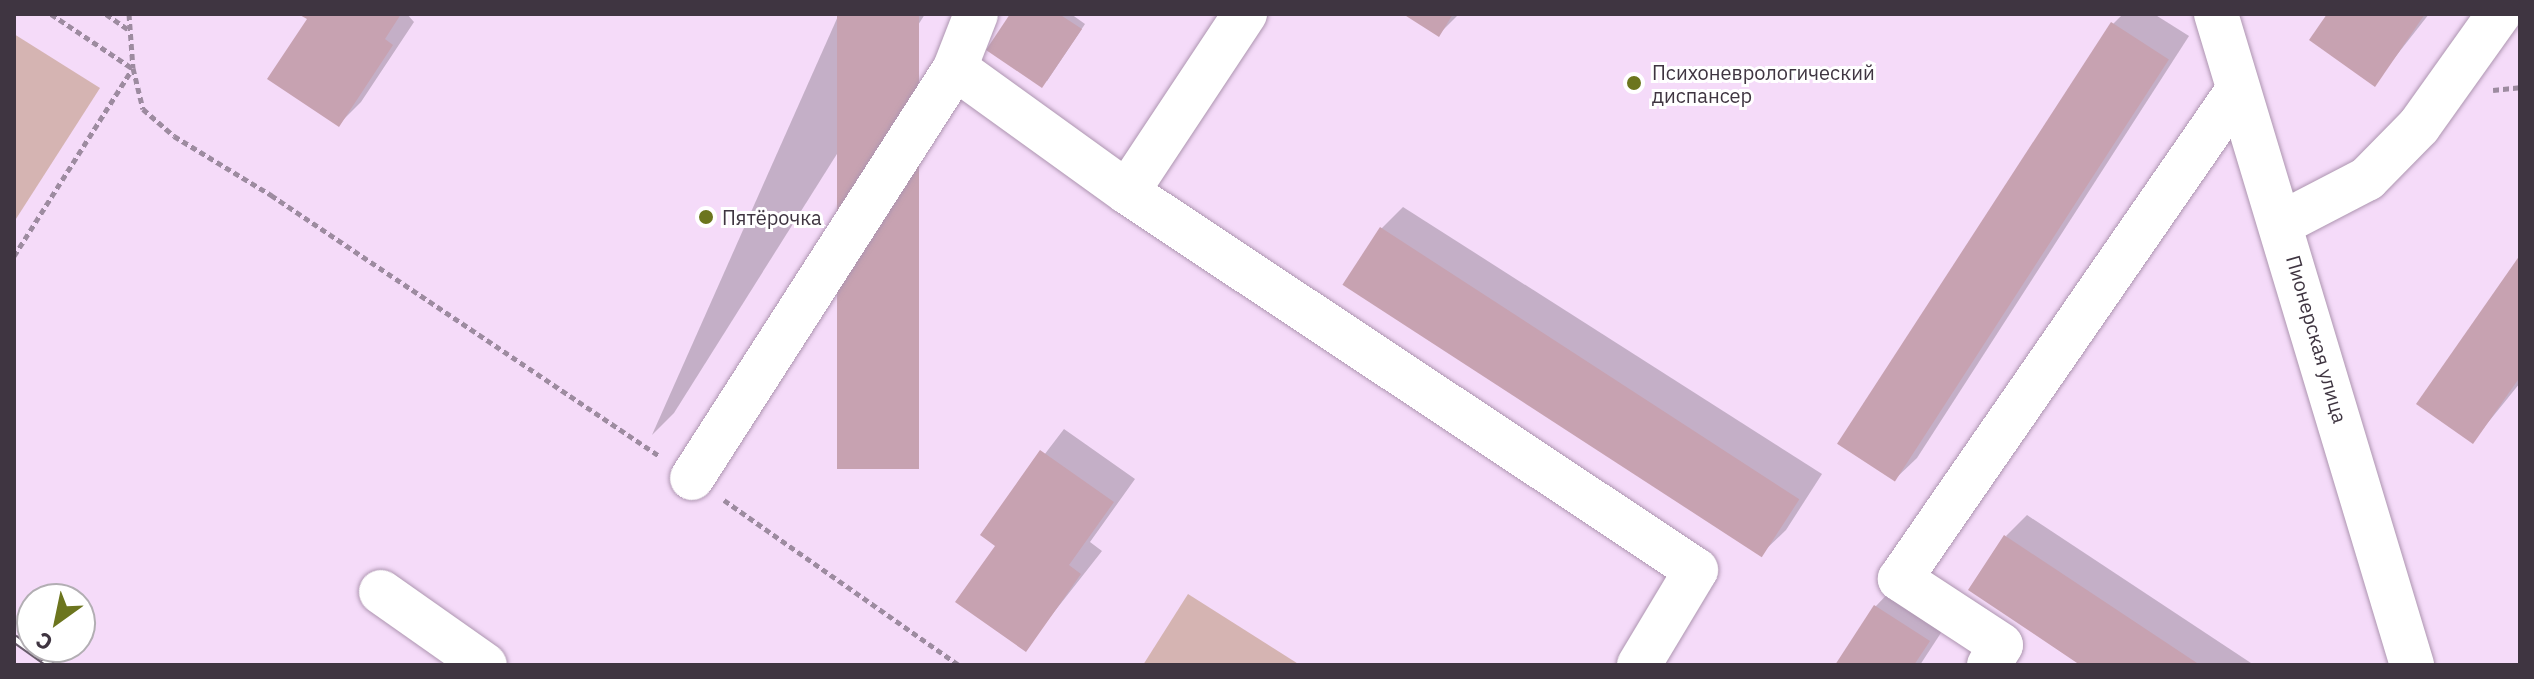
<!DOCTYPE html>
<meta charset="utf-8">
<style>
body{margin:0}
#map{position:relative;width:2534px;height:679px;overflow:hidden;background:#f5dbf9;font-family:"IBM Plex Sans",sans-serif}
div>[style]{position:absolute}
.green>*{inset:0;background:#d5b4b2}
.shadow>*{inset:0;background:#0003}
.building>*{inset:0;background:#c7a2b1;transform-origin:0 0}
.path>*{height:5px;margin-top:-2.5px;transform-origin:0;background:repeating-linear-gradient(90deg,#9d8ba0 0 6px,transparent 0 10px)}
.roads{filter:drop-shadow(0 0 2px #ad95b0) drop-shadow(0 0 2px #ad95b0)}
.minor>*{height:44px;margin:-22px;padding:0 22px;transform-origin:22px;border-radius:22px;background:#fff}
.rail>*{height:9px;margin-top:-4.5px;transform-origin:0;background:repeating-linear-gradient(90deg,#fff 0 18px,#695c6c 0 36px);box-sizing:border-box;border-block:2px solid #695c6c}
.dots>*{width:22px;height:22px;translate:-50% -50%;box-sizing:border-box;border:4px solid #fff;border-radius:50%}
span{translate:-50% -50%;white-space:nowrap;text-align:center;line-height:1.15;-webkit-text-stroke:6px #fff;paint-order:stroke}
.poi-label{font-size:20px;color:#3f3541}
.left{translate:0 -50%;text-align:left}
.street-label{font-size:20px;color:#3f3541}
.frame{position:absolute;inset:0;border:16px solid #3f3541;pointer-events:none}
.north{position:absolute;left:16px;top:583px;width:80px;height:80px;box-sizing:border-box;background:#fff;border:2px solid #b2aeb3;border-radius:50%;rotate:213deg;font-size:22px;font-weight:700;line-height:32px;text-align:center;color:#3f3541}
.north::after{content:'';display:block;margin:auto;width:28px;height:36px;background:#6c751e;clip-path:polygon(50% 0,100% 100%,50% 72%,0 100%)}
</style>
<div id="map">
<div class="green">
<i style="clip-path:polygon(14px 34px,100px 88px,14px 222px)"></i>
<i style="clip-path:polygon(1188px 594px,1300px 665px,1143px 665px)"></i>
</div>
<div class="shadow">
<i style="clip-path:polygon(302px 14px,407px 14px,414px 22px,361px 102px,339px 124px,310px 19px)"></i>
<i style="clip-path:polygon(839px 14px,925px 14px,674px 413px,652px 435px)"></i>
<i style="clip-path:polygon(1013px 14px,1071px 14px,1085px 24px,1047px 81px)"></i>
<i style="clip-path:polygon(1407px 14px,1459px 14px,1439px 34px)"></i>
<i style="clip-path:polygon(2123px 14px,2154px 14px,2189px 36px,1917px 458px,1895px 479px,2113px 24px)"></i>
<i style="clip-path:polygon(2329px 14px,2429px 14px,2374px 84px)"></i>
<i style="clip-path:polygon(1403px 207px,1822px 474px,1786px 530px,1764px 551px,1381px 229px)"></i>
<i style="clip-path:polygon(2520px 258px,2520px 383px,2473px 441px)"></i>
<i style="clip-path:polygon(1064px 429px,1135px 479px,1090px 542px,1102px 551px,1025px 649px,998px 545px,983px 535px)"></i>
<i style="clip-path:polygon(2027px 515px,2254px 665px,2084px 665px,2006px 536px)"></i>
<i style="clip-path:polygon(1897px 584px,1950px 619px,1920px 665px,1837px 665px,1876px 606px)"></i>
</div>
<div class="building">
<i style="clip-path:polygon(298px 14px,401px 14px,385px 39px,393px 45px,339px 127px,267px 79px,307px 19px)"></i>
<i style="left:837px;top:14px;width:82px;height:455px"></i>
<i style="clip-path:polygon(1010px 14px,1059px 14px,1082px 29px,1042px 88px,986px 50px)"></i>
<i style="clip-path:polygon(1403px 14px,1453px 14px,1439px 37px)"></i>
<i style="clip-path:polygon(2327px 14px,2425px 14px,2375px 87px,2309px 40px)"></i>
<i style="left:2111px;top:22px;width:69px;height:503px;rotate:33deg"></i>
<i style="left:1380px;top:227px;width:500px;height:69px;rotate:33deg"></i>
<i style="clip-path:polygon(2520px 255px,2520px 377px,2473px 444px,2416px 404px)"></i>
<i style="clip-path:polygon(1040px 450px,1114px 502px,1069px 565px,1081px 574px,1026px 652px,955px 602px,995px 546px,980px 535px)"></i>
<i style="clip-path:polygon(2004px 535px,2200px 665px,2080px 665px,2034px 634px,1968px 590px)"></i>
<i style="clip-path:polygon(1874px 605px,1930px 641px,1914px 665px,1835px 665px)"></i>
</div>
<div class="path">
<i style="left:51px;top:14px;width:97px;rotate:33.7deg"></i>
<i style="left:106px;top:14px;width:28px;rotate:35deg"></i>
<i style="left:129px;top:14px;width:54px;rotate:85.8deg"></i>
<i style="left:133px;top:68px;width:42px;rotate:76.3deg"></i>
<i style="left:143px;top:109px;width:41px;rotate:41.1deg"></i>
<i style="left:174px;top:136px;width:114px;rotate:31.3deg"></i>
<i style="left:271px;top:195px;width:468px;rotate:33.9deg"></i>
<i style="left:2493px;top:90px;width:27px;rotate:-6deg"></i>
<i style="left:14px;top:256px;width:222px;rotate:-57.7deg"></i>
<i style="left:724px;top:500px;width:287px;rotate:35.1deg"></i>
</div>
<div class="roads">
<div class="minor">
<i style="left:2216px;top:14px;width:680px;rotate:73.24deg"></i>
<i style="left:955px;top:68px;width:212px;rotate:35.8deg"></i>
<i style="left:1127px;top:192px;width:214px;rotate:-56.5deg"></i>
<i style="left:1127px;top:192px;width:683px;rotate:33.6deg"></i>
<i style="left:1696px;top:570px;width:111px;rotate:121deg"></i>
<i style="left:2282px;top:223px;width:96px;rotate:-27.4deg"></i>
<i style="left:2367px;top:179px;width:74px;rotate:-45.5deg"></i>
<i style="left:2419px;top:126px;width:138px;rotate:-54.5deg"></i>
<i style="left:692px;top:478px;width:487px;rotate:-57.3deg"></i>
<i style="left:955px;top:68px;width:58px;rotate:-68.7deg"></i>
<i style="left:381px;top:592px;width:127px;rotate:35.1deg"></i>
<i style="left:1989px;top:665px;width:23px;rotate:-59deg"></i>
<i style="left:2001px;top:645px;width:121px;rotate:-146.8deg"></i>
<i style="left:1900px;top:579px;width:594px;rotate:-55.35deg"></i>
</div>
</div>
<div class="rail">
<i style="left:14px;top:638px;width:47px;rotate:35.4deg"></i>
</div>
<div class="dots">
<i style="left:1634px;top:83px;background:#6c751e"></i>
<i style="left:706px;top:217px;background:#6c751e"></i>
</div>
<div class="poi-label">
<span class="left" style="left:1652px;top:84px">Психоневрологический<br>диспансер</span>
<span class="left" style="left:722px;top:217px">Пятёрочка</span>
</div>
<div class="street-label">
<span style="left:2317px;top:339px;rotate:74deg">Пионерская улица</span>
</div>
<div class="frame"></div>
<div class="north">С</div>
</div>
